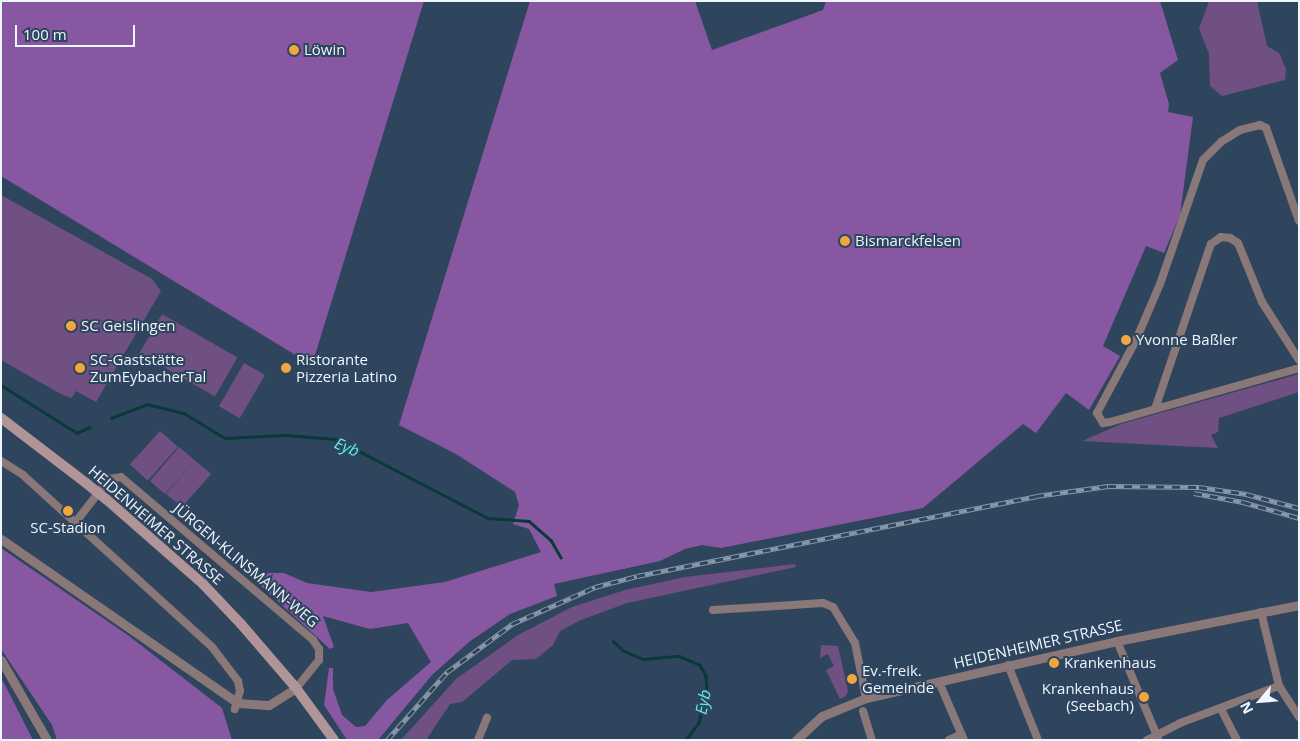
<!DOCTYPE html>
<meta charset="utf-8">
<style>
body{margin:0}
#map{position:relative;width:1300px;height:741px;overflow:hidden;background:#2f455e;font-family:"Open Sans",sans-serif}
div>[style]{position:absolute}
.green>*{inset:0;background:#705083;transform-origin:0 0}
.forest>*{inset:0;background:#8757a2}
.stream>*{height:2.5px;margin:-1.25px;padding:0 1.25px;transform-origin:1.25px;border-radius:1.25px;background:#093a39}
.minor>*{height:8px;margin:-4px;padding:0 4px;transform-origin:4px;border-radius:4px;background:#8a7879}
.tertiary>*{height:9px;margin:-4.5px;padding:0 4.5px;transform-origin:4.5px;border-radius:4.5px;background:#8a7879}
.secondary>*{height:10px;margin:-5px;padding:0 5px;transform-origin:5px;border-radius:5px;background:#b19497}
.rail>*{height:4.5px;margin-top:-2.25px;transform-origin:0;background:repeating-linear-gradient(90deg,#2f455e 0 8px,#8999aa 0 16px);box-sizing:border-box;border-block:1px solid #8999aa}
.secondary-bridge>*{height:10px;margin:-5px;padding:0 5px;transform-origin:5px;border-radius:5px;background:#b19497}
.dots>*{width:14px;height:14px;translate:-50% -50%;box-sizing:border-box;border:2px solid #2f455e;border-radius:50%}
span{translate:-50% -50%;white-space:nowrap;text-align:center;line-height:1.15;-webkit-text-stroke:4px #2f455e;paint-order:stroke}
.poi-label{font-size:15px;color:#edf5fe}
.left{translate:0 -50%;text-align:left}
.right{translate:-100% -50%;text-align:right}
.street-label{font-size:15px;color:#edf5fe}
.water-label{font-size:16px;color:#5eefea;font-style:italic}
.frame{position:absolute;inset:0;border:2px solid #edf5fe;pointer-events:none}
.north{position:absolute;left:1235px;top:676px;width:50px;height:50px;-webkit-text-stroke:4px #2f455e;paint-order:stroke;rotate:243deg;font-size:14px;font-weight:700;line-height:20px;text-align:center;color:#edf5fe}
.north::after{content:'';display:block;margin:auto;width:18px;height:22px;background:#edf5fe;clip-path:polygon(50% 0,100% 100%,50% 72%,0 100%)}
.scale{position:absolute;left:15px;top:25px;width:120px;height:22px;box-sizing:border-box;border:2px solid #edf5fe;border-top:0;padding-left:6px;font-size:15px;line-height:18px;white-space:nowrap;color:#edf5fe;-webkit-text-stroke:4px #2f455e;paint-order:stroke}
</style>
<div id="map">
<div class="green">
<i style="clip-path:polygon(1209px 1px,1257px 1px,1267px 46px,1279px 53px,1286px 69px,1285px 80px,1222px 96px,1210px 86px,1209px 54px,1199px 29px)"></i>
<i style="clip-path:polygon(1px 195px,152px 279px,161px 291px,96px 402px,76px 391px,71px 398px,61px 394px,1px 360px)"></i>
<i style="left:162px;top:314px;width:87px;height:45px;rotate:30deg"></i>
<i style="left:244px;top:363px;width:24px;height:50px;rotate:30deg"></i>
<i style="clip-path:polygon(1299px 374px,1299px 392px,1219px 418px,1218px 432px,1211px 435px,1218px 448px,1082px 441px,1121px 424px)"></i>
<i style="left:160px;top:431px;width:24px;height:45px;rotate:42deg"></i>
<i style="clip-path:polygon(179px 447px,211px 474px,182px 507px,166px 494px,194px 461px,165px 494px,150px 481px)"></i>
<i style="clip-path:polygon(795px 564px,796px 567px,627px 603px,581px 620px,560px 631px,553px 645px,536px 659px,512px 660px,462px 702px,450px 704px,426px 740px,401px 740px,456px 679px,518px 635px,572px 607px,625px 590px,685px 577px)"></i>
<i style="clip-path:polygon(821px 645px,838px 646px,848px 691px,846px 696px,840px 699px,826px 670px,834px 666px,828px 654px,820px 658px)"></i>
</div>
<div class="forest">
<i style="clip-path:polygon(1px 1px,424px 1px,312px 365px,1px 176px)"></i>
<i style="clip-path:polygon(530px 1px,695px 1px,712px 50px,823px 10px,826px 1px,1160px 1px,1178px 60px,1160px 73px,1169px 104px,1168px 112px,1193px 117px,1180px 215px,1164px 253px,1146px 246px,1103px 346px,1120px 356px,1089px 410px,1066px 393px,1036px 433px,1023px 424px,923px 508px,721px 548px,702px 545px,685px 549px,660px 561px,554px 584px,557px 596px,510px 614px,469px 642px,432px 675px,378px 740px,347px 740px,324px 705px,329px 668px,333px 668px,333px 689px,342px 715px,356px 727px,365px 726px,387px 700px,431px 662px,408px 623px,370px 629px,323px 616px,334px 647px,330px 649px,262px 587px,265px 573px,284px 573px,307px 583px,371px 592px,445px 582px,541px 552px,529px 529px,513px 524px,519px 505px,515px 492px,456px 454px,399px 425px)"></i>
<i style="clip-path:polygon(1px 548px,129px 636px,222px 708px,232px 740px,57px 740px,52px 725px,1px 649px)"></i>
<i style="clip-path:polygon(1px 679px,4px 683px,33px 740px,1px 740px)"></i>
</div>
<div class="stream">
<i style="left:1px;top:385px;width:90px;rotate:32.3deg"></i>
<i style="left:77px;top:433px;width:14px;rotate:-25deg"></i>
<i style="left:111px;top:418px;width:39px;rotate:-21deg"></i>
<i style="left:147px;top:404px;width:38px;rotate:14deg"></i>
<i style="left:184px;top:413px;width:48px;rotate:31.4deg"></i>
<i style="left:225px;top:438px;width:60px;rotate:-2.9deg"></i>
<i style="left:285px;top:435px;width:51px;rotate:4.5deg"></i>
<i style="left:336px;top:439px;width:171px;rotate:27.5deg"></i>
<i style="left:488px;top:518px;width:41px;rotate:4.2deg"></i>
<i style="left:529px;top:521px;width:29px;rotate:41deg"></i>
<i style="left:551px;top:540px;width:20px;rotate:60deg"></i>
<i style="left:613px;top:641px;width:15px;rotate:42deg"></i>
<i style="left:624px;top:651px;width:21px;rotate:23deg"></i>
<i style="left:643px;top:659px;width:36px;rotate:-5deg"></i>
<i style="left:679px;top:656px;width:23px;rotate:23deg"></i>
<i style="left:700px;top:665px;width:13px;rotate:61deg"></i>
<i style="left:706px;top:676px;width:15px;rotate:86deg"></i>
<i style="left:707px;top:691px;width:33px;rotate:104deg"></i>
<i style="left:699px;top:723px;width:21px;rotate:127deg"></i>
</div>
<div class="minor">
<i style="left:1299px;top:221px;width:99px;rotate:-109.5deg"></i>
<i style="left:1266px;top:128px;width:7px;rotate:-153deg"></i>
<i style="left:1260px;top:125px;width:21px;rotate:166deg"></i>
<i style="left:1240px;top:130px;width:22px;rotate:148deg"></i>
<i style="left:1221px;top:142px;width:25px;rotate:135deg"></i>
<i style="left:1203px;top:160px;width:131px;rotate:109.1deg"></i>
<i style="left:1160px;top:284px;width:61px;rotate:113.2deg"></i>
<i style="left:1136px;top:340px;width:83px;rotate:118.1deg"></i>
<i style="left:1097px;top:413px;width:12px;rotate:59deg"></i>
<i style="left:1103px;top:423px;width:7px;rotate:-8deg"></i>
<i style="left:1110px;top:422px;width:197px;rotate:-15.9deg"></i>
<i style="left:1155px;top:409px;width:174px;rotate:-71.3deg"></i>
<i style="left:1211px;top:244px;width:12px;rotate:-35deg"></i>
<i style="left:1221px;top:237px;width:9px;rotate:6deg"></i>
<i style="left:1230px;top:238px;width:9px;rotate:32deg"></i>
<i style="left:1238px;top:243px;width:64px;rotate:67.9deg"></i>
<i style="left:1262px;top:302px;width:69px;rotate:57.5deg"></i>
<i style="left:1px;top:461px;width:26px;rotate:32deg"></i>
<i style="left:23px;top:475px;width:256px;rotate:42.3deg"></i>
<i style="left:212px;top:647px;width:43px;rotate:52.6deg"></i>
<i style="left:238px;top:681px;width:10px;rotate:79deg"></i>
<i style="left:240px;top:691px;width:19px;rotate:106deg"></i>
<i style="left:75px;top:523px;width:56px;rotate:-52.3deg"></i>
<i style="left:109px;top:479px;width:12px;rotate:-9deg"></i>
<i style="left:121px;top:477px;width:252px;rotate:40.3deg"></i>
<i style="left:313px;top:640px;width:11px;rotate:56deg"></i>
<i style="left:319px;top:649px;width:11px;rotate:90deg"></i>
<i style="left:319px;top:660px;width:36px;rotate:129deg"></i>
<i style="left:713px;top:610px;width:110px;rotate:-3.6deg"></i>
<i style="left:823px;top:603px;width:11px;rotate:22deg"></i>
<i style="left:833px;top:607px;width:42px;rotate:58.6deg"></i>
<i style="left:855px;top:643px;width:56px;rotate:78.7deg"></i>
<i style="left:1261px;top:612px;width:76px;rotate:76.3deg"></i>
<i style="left:1279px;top:686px;width:37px;rotate:57deg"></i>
<i style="left:1117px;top:641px;width:105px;rotate:67.1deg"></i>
<i style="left:1008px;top:665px;width:81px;rotate:68.2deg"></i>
<i style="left:939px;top:682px;width:63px;rotate:66.7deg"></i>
<i style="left:1221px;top:709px;width:35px;rotate:63deg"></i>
<i style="left:863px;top:711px;width:30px;rotate:73deg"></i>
<i style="left:478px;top:740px;width:24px;rotate:-68deg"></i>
<i style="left:949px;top:740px;width:14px;rotate:-25deg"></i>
<i style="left:1147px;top:740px;width:37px;rotate:-27deg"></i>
<i style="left:1180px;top:723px;width:106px;rotate:-20.5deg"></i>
</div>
<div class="tertiary">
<i style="left:1px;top:539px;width:288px;rotate:34.7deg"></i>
<i style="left:238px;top:703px;width:31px;rotate:4deg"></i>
<i style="left:269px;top:705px;width:32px;rotate:-32deg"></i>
<i style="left:1px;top:660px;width:92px;rotate:60.1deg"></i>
<i style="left:796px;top:740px;width:35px;rotate:-43deg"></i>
<i style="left:822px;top:716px;width:48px;rotate:-22.2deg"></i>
<i style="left:866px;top:698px;width:257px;rotate:-12.8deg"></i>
<i style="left:1117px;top:641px;width:186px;rotate:-11.2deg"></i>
</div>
<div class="secondary">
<i style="left:1px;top:418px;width:107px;rotate:37.4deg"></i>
<i style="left:106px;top:499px;width:129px;rotate:41.2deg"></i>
<i style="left:203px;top:584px;width:55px;rotate:46.5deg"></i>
<i style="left:241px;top:624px;width:84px;rotate:49.3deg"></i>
<i style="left:296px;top:688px;width:64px;rotate:53.8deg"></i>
</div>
<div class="rail">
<i style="left:1194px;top:493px;width:50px;rotate:10.4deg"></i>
<i style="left:1243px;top:502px;width:58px;rotate:15.9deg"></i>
<i style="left:387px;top:740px;width:91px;rotate:-48.6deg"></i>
<i style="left:447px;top:672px;width:81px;rotate:-36.4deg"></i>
<i style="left:512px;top:624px;width:91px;rotate:-24deg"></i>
<i style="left:595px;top:587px;width:43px;rotate:-14.7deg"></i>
<i style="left:637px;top:576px;width:407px;rotate:-11.3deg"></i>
<i style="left:1036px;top:496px;width:73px;rotate:-7.9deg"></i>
<i style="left:1108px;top:486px;width:91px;rotate:0.6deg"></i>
<i style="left:1199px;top:487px;width:48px;rotate:8.5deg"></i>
<i style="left:1246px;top:494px;width:55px;rotate:14.8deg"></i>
</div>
<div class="secondary-bridge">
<i style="left:86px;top:483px;width:26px;rotate:39deg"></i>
</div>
<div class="dots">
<i style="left:294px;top:50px;background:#efa73e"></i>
<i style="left:845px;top:241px;background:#efa73e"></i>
<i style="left:71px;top:326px;background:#efa73e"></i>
<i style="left:1126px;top:340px;background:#efa73e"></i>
<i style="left:80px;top:368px;background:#efa73e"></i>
<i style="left:286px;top:368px;background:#efa73e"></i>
<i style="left:68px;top:511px;background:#efa73e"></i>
<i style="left:1054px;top:663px;background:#efa73e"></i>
<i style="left:852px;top:679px;background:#efa73e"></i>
<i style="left:1144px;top:697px;background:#efa73e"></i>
</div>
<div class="poi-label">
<span class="left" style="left:304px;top:50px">Löwin</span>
<span class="left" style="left:855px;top:241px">Bismarckfelsen</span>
<span class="left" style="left:81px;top:326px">SC Geislingen</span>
<span class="left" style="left:1136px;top:340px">Yvonne Baßler</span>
<span class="left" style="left:90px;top:368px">SC-Gaststätte<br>ZumEybacherTal</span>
<span class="left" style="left:296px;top:368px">Ristorante<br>Pizzeria Latino</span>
<span style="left:68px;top:528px">SC-Stadion</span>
<span class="left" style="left:1064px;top:663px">Krankenhaus</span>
<span class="left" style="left:862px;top:679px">Ev.-freik.<br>Gemeinde</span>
<span class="right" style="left:1134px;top:697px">Krankenhaus<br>(Seebach)</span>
</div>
<div class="street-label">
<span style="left:156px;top:525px;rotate:41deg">HEIDENHEIMER STRASSE</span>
<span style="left:246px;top:565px;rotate:40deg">JÜRGEN-KLINSMANN-WEG</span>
<span style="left:1038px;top:644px;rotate:-13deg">HEIDENHEIMER STRASSE</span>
</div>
<div class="water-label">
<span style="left:347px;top:447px;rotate:23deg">Eyb</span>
<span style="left:703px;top:702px;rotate:-79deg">Eyb</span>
</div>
<div class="frame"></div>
<div class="north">N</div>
<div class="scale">100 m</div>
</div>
